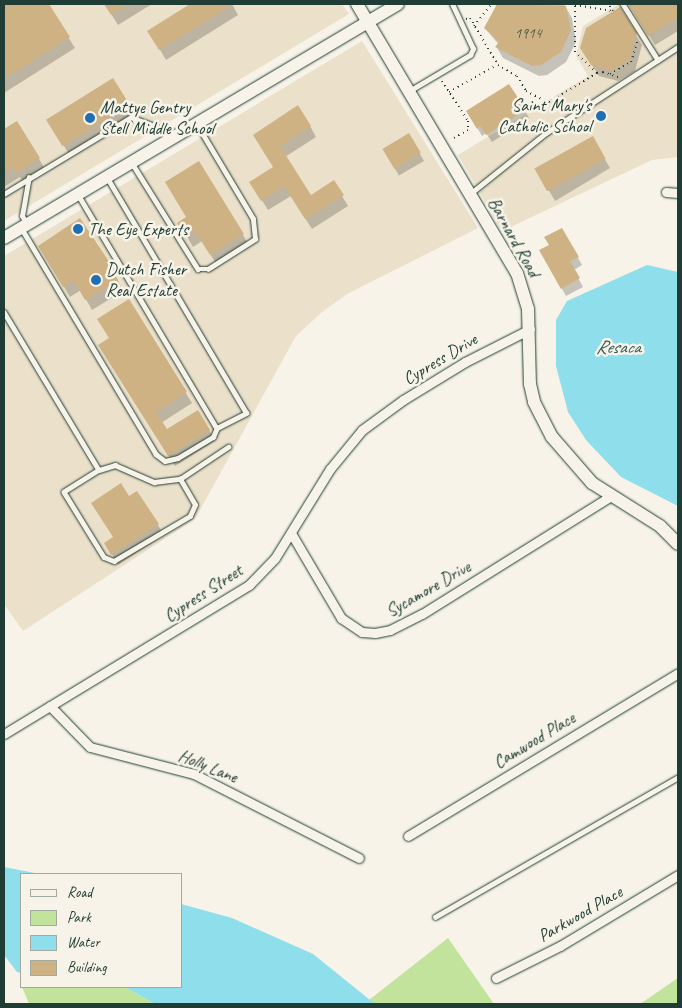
<!DOCTYPE html>
<style>
body{margin:0}
#map{position:relative;width:682px;height:1008px;overflow:hidden;background:#f7f3e8;font-family:Caveat,sans-serif}
div>[style]{position:absolute}
.built>*{inset:0;background:#ebe0ca}
.green>*{inset:0;background:#c1e39c}
.water>*{inset:0;background:#8fdeec}
.shadow>*{inset:0;background:#0003;transform-origin:0 0}
.building>*{inset:0;background:#cfb284;transform-origin:0 0}
.path>*{height:2px;margin-top:-1px;transform-origin:0;background:repeating-linear-gradient(90deg,#1f3d34 0 1px,transparent 0 5px)}
.roads{filter:drop-shadow(0 0 1px #1f3d34) drop-shadow(0 0 1px #1f3d34)}
.lane>*{height:4.5px;margin:-2.25px;padding:0 2.25px;transform-origin:2.25px;border-radius:2.25px;background:#f7f3e8}
.street>*{height:9px;margin:-4.5px;padding:0 4.5px;transform-origin:4.5px;border-radius:4.5px;background:#f7f3e8}
.secondary>*{height:12px;margin:-6px;padding:0 6px;transform-origin:6px;border-radius:6px;background:#f7f3e8}
.dots>*{width:14px;height:14px;translate:-50% -50%;box-sizing:border-box;border:2px solid #f7f3e8;border-radius:50%}
span{translate:-50% -50%;white-space:nowrap;text-align:center;line-height:1.15;-webkit-text-stroke:5px #f7f3e8;paint-order:stroke}
.number-label{font-size:15px;color:#4b5a48}
.number-label span{-webkit-text-stroke-width:0}
.poi-label{font-size:18px;color:#1f3d34}
.right{translate:-100% -50%;text-align:right}
.left{translate:0 -50%;text-align:left}
.street-label{font-size:18px;color:#1f3d34}
.water-label{font-size:19px;color:#355d59;font-style:italic}
.frame{position:absolute;inset:0;border:5px solid #1f3d34;pointer-events:none}
.legend{position:absolute;left:20px;top:873px;width:162px;height:115px;box-sizing:border-box;background:#f7f3e8;border:1px solid #a1aaa0;margin:0;padding:6px 9px;list-style:none;font-size:15px;color:#1f3d34}
.legend li{display:flex;align-items:center;gap:10px;height:25px}
.legend b{width:25px;border:1px solid #a1aaa0}
</style>
<div id="map">
<div class="built">
<i style="clip-path:polygon(4px 4px,342px 4px,349px 14px,4px 221px)"></i>
<i style="clip-path:polygon(619px 4px,678px 4px,678px 157px,652px 160px,502px 231px,458px 155px,588px 76px,576px 56px,583px 26px)"></i>
<i style="clip-path:polygon(362px 41px,478px 228px,347px 294px,321px 313px,296px 336px,195px 519px,23px 631px,4px 604px,4px 256px)"></i>
</div>
<div class="green">
<i style="clip-path:polygon(448px 938px,494px 1004px,375px 1004px,369px 1000px)"></i>
<i style="clip-path:polygon(678px 978px,678px 1004px,640px 1004px)"></i>
<i style="clip-path:polygon(22px 987px,125px 987px,155px 1004px,29px 1004px)"></i>
</div>
<div class="water">
<i style="clip-path:polygon(647px 265px,678px 272px,678px 506px,621px 477px,586px 440px,568px 412px,556px 366px,556px 320px,567px 301px)"></i>
<i style="clip-path:polygon(4px 867px,40px 874px,21px 874px,21px 973px,17px 972px,4px 955px)"></i>
<i style="clip-path:polygon(181px 904px,232px 918px,313px 954px,375px 1004px,155px 1004px,125px 987px,181px 987px)"></i>
</div>
<div class="shadow">
<i style="clip-path:polygon(4px 4px,47px 4px,75px 48px,4px 93px)"></i>
<i style="clip-path:polygon(105px 4px,152px 4px,118px 25px)"></i>
<i style="clip-path:polygon(193px 4px,232px 4px,238px 15px,166px 60px,149px 31px)"></i>
<i style="clip-path:polygon(499px 4px,564px 4px,572px 18px,576px 42px,566px 62px,547px 75px,539px 76px,503px 58px,497px 48px,499px 45px,485px 28px)"></i>
<i style="clip-path:polygon(629px 4px,678px 4px,678px 31px,655px 45px)"></i>
<i style="clip-path:polygon(635px 34px,642px 45px,635px 71px,618px 81px,599px 76px,588px 59px)"></i>
<i style="left:113px;top:80px;width:41px;height:76px;rotate:59deg"></i>
<i style="clip-path:polygon(525px 111px,529px 118px,492px 142px,486px 133px,482px 136px,472px 119px)"></i>
<i style="clip-path:polygon(17px 122px,45px 169px,23px 183px,20px 177px,4px 187px,4px 130px)"></i>
<i style="clip-path:polygon(310px 126px,316px 137px,285px 157px,310px 197px,342px 196px,348px 206px,312px 229px,291px 196px,268px 210px,257px 192px,274px 167px,260px 146px)"></i>
<i style="left:409px;top:135px;width:30px;height:29px;rotate:60deg"></i>
<i style="left:592px;top:138px;width:35px;height:64px;rotate:59deg"></i>
<i style="clip-path:polygon(199px 163px,249px 245px,217px 265px,202px 241px,193px 247px,185px 233px)"></i>
<i style="clip-path:polygon(562px 229px,582px 265px,574px 270px,583px 287px,566px 296px,541px 251px,551px 246px)"></i>
<i style="clip-path:polygon(40px 246px,111px 266px,123px 291px,92px 310px,81px 290px,70px 297px)"></i>
<i style="clip-path:polygon(129px 301px,192px 403px,161px 423px,166px 431px,209px 430px,215px 441px,175px 466px,106px 355px,110px 339px)"></i>
<i style="clip-path:polygon(137px 492px,164px 535px,118px 565px,112px 554px,114px 538px,129px 498px)"></i>
</div>
<div class="building">
<i style="clip-path:polygon(4px 4px,49px 4px,70px 37px,4px 79px)"></i>
<i style="clip-path:polygon(104px 4px,129px 4px,111px 15px)"></i>
<i style="clip-path:polygon(190px 4px,234px 4px,159px 50px,147px 31px)"></i>
<i style="clip-path:polygon(497px 4px,566px 6px,571px 30px,561px 52px,541px 65px,532px 66px,495px 47px,499px 42px,484px 28px)"></i>
<i style="clip-path:polygon(628px 4px,678px 4px,678px 17px,648px 36px)"></i>
<i style="clip-path:polygon(620px 7px,637px 33px,629px 60px,612px 71px,591px 65px,580px 48px,586px 28px)"></i>
<i style="left:113px;top:78px;width:31px;height:79px;rotate:58deg"></i>
<i style="clip-path:polygon(509px 84px,526px 110px,486px 135px,480px 126px,477px 129px,466px 111px)"></i>
<i style="clip-path:polygon(298px 105px,311px 126px,280px 146px,311px 195px,334px 180px,344px 195px,305px 219px,284px 186px,261px 201px,249px 182px,273px 167px,253px 135px)"></i>
<i style="clip-path:polygon(17px 121px,40px 158px,16px 173px,13px 167px,4px 173px,4px 129px)"></i>
<i style="left:409px;top:133px;width:23px;height:31px;rotate:59deg"></i>
<i style="left:593px;top:136px;width:26px;height:67px;rotate:61deg"></i>
<i style="clip-path:polygon(199px 161px,244px 234px,210px 255px,195px 231px,185px 237px,177px 223px,186px 217px,165px 182px)"></i>
<i style="clip-path:polygon(80px 218px,118px 275px,115px 276px,118px 280px,85px 300px,74px 281px,63px 287px,38px 246px)"></i>
<i style="clip-path:polygon(562px 228px,579px 257px,570px 261px,580px 278px,561px 289px,539px 250px,549px 245px,544px 237px)"></i>
<i style="clip-path:polygon(129px 299px,187px 392px,156px 412px,167px 429px,198px 410px,210px 430px,168px 456px,98px 345px,109px 338px,97px 319px)"></i>
<i style="clip-path:polygon(121px 483px,129px 496px,137px 491px,159px 524px,111px 555px,104px 543px,113px 537px,91px 503px)"></i>
</div>
<div class="path">
<i style="left:575px;top:5px;width:38px;rotate:9deg"></i>
<i style="left:613px;top:11px;width:9px;rotate:-126deg"></i>
<i style="left:466px;top:19px;width:4px;rotate:-14deg"></i>
<i style="left:470px;top:18px;width:55px;rotate:59.2deg"></i>
<i style="left:498px;top:65px;width:22px;rotate:30deg"></i>
<i style="left:517px;top:76px;width:17px;rotate:59deg"></i>
<i style="left:526px;top:91px;width:44px;rotate:27.1deg"></i>
<i style="left:474px;top:26px;width:28px;rotate:-51deg"></i>
<i style="left:597px;top:73px;width:6px;rotate:-9deg"></i>
<i style="left:603px;top:72px;width:16px;rotate:18deg"></i>
<i style="left:610px;top:74px;width:24px;rotate:-30deg"></i>
<i style="left:631px;top:62px;width:21px;rotate:-73deg"></i>
<i style="left:442px;top:81px;width:48px;rotate:57deg"></i>
<i style="left:468px;top:121px;width:9px;rotate:90deg"></i>
<i style="left:468px;top:130px;width:18px;rotate:151deg"></i>
<i style="left:449px;top:92px;width:55px;rotate:-29.4deg"></i>
<i style="left:549px;top:102px;width:56px;rotate:-31.1deg"></i>
<i style="left:597px;top:73px;width:30px;rotate:-136deg"></i>
<i style="left:575px;top:52px;width:48px;rotate:-90deg"></i>
</div>
<div class="roads">
<div class="lane">
<i style="left:623px;top:4px;width:66px;rotate:58deg"></i>
<i style="left:411px;top:90px;width:69px;rotate:-30.7deg"></i>
<i style="left:470px;top:55px;width:7px;rotate:-63deg"></i>
<i style="left:473px;top:49px;width:50px;rotate:-115deg"></i>
<i style="left:132px;top:163px;width:125px;rotate:58.1deg"></i>
<i style="left:198px;top:269px;width:10px"></i>
<i style="left:208px;top:269px;width:56px;rotate:-32.6deg"></i>
<i style="left:255px;top:239px;width:20px;rotate:-96deg"></i>
<i style="left:253px;top:219px;width:109px;rotate:-120.8deg"></i>
<i style="left:471px;top:193px;width:96px;rotate:-38.7deg"></i>
<i style="left:546px;top:133px;width:158px;rotate:-33.1deg"></i>
<i style="left:4px;top:194px;width:149px;rotate:-31.2deg"></i>
<i style="left:131px;top:117px;width:36px;rotate:21deg"></i>
<i style="left:165px;top:130px;width:9px;rotate:63deg"></i>
<i style="left:79px;top:196px;width:270px;rotate:59.3deg"></i>
<i style="left:217px;top:428px;width:33px;rotate:-27deg"></i>
<i style="left:246px;top:413px;width:273px;rotate:-120.6deg"></i>
<i style="left:26px;top:223px;width:8px;rotate:-120deg"></i>
<i style="left:22px;top:216px;width:39px;rotate:-80deg"></i>
<i style="left:22px;top:229px;width:262px;rotate:59.2deg"></i>
<i style="left:156px;top:454px;width:11px;rotate:38deg"></i>
<i style="left:165px;top:461px;width:13px;rotate:-13deg"></i>
<i style="left:178px;top:458px;width:41px;rotate:-31deg"></i>
<i style="left:213px;top:437px;width:10px;rotate:-66deg"></i>
<i style="left:4px;top:312px;width:184px;rotate:59deg"></i>
<i style="left:99px;top:470px;width:41px;rotate:147.8deg"></i>
<i style="left:64px;top:492px;width:76px;rotate:58.4deg"></i>
<i style="left:104px;top:557px;width:11px;rotate:22deg"></i>
<i style="left:114px;top:561px;width:88px;rotate:-30.6deg"></i>
<i style="left:190px;top:516px;width:12px;rotate:-66deg"></i>
<i style="left:195px;top:505px;width:30px;rotate:-120deg"></i>
<i style="left:180px;top:479px;width:58px;rotate:-33.7deg"></i>
<i style="left:99px;top:470px;width:17px;rotate:-17deg"></i>
<i style="left:115px;top:465px;width:43px;rotate:23.6deg"></i>
<i style="left:154px;top:482px;width:26px;rotate:-7deg"></i>
<i style="left:435px;top:917px;width:280px;rotate:-29.9deg"></i>
</div>
<div class="street">
<i style="left:666px;top:192px;width:12px;rotate:5deg"></i>
<i style="left:291px;top:533px;width:99px;rotate:59.5deg"></i>
<i style="left:341px;top:618px;width:25px;rotate:34deg"></i>
<i style="left:362px;top:632px;width:13px;rotate:4deg"></i>
<i style="left:375px;top:633px;width:15px;rotate:-11deg"></i>
<i style="left:390px;top:630px;width:36px;rotate:-27deg"></i>
<i style="left:422px;top:614px;width:223px;rotate:-32deg"></i>
<i style="left:50px;top:706px;width:57px;rotate:45.7deg"></i>
<i style="left:90px;top:747px;width:107px;rotate:14.6deg"></i>
<i style="left:194px;top:774px;width:185px;rotate:27deg"></i>
<i style="left:4px;top:734px;width:287px;rotate:-31.3deg"></i>
<i style="left:249px;top:585px;width:37px;rotate:-46deg"></i>
<i style="left:275px;top:558px;width:105px;rotate:-58.3deg"></i>
<i style="left:330px;top:469px;width:50px;rotate:-50.6deg"></i>
<i style="left:362px;top:430px;width:51px;rotate:-36.2deg"></i>
<i style="left:403px;top:400px;width:73px;rotate:-31.5deg"></i>
<i style="left:465px;top:362px;width:73px;rotate:-26.9deg"></i>
<i style="left:408px;top:836px;width:315px;rotate:-31.1deg"></i>
<i style="left:496px;top:978px;width:72px;rotate:-26.6deg"></i>
<i style="left:560px;top:946px;width:138px;rotate:-31deg"></i>
</div>
<div class="secondary">
<i style="left:357px;top:4px;width:313px;rotate:59.3deg"></i>
<i style="left:517px;top:273px;width:38px;rotate:73deg"></i>
<i style="left:528px;top:309px;width:75px;rotate:88.5deg"></i>
<i style="left:530px;top:384px;width:18px;rotate:77deg"></i>
<i style="left:534px;top:402px;width:39px;rotate:63deg"></i>
<i style="left:552px;top:437px;width:61px;rotate:49deg"></i>
<i style="left:592px;top:483px;width:80px;rotate:32.3deg"></i>
<i style="left:660px;top:526px;width:25px;rotate:45deg"></i>
<i style="left:4px;top:238px;width:458px;rotate:-30.7deg"></i>
</div>
</div>
<div class="dots">
<i style="left:601px;top:116px;background:#1f6fb2"></i>
<i style="left:90px;top:118px;background:#1f6fb2"></i>
<i style="left:78px;top:229px;background:#1f6fb2"></i>
<i style="left:96px;top:280px;background:#1f6fb2"></i>
</div>
<div class="number-label">
<span style="left:528px;top:34px">1914</span>
</div>
<div class="poi-label">
<span class="right" style="left:591px;top:116px">Saint Mary's<br>Catholic School</span>
<span class="left" style="left:100px;top:118px">Mattye Gentry<br>Stell Middle School</span>
<span class="left" style="left:88px;top:229px">The Eye Experts</span>
<span class="left" style="left:106px;top:280px">Dutch Fisher<br>Real Estate</span>
</div>
<div class="street-label">
<span style="left:514px;top:237px;rotate:61deg">Barnard Road</span>
<span style="left:440px;top:359px;rotate:-31deg">Cypress Drive</span>
<span style="left:428px;top:589px;rotate:-30deg">Sycamore Drive</span>
<span style="left:203px;top:593px;rotate:-33deg">Cypress Street</span>
<span style="left:534px;top:740px;rotate:-31deg">Camwood Place</span>
<span style="left:208px;top:766px;rotate:22deg">Holly Lane</span>
<span style="left:580px;top:914px;rotate:-30deg">Parkwood Place</span>
</div>
<div class="water-label">
<span style="left:618px;top:348px">Resaca</span>
</div>
<div class="frame"></div>
<ul class="legend">
<li><b style="height:6px;background:#f7f3e8"></b>Road</li>
<li><b style="height:14px;background:#c1e39c"></b>Park</li>
<li><b style="height:14px;background:#8fdeec"></b>Water</li>
<li><b style="height:14px;background:#cfb284"></b>Building</li>
</ul>
</div>
